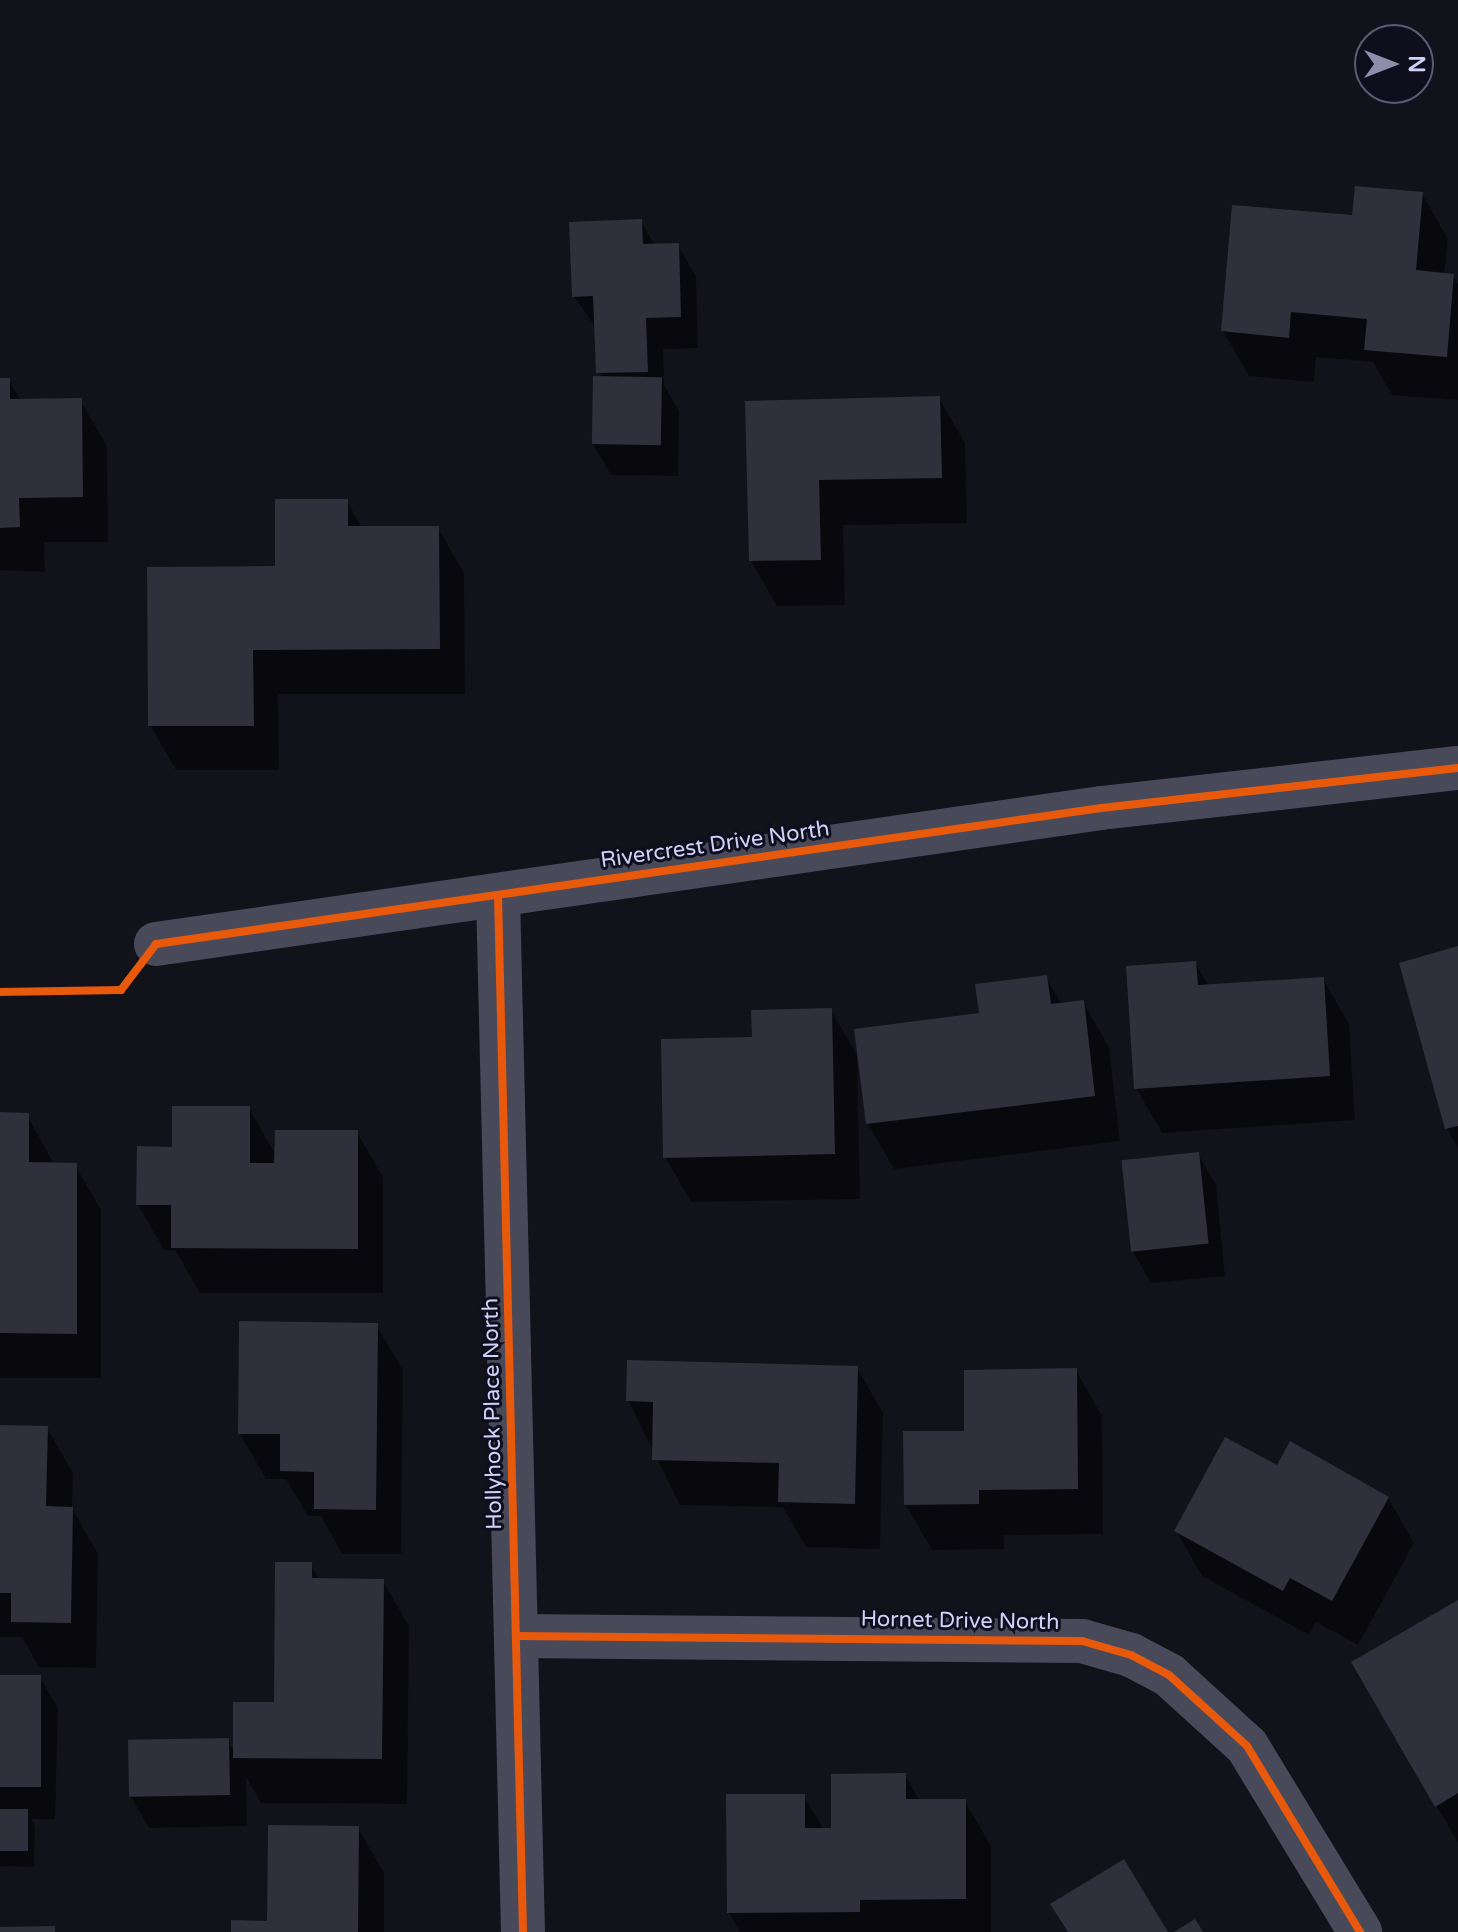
<!DOCTYPE html>
<style>
body{margin:0}
#map{position:relative;width:1458px;height:1932px;overflow:hidden;background:#12121a;font-family:"Varela Round",sans-serif}
div>[style]{position:absolute}
.shadow>*{inset:0;background:#0007}
.building>*{inset:0;background:#302f3c;transform-origin:0 0}
.minor>*{height:44px;margin:-22px;padding:0 22px;transform-origin:22px;border-radius:22px;background:#484959}
.cycleway>*{height:8px;margin:-4px;padding:0 4px;transform-origin:4px;border-radius:4px;background:#e8590c}
span{translate:-50% -50%;white-space:nowrap;text-align:center;line-height:1.15;-webkit-text-stroke:6px #0f0e1d;paint-order:stroke}
.street-label{font-size:22px;color:#d0d1f9}
.north{position:absolute;left:1354px;top:24px;width:80px;height:80px;box-sizing:border-box;background:#0f0e1d;border:2px solid #5c5c75;border-radius:50%;rotate:90deg;font-size:22px;font-weight:700;line-height:32px;text-align:center;color:#d0d1f9}
.north::after{content:'';display:block;margin:auto;width:28px;height:36px;background:#8e8eab;clip-path:polygon(50% 0,100% 100%,50% 72%,0 100%)}
</style>
<div id="map">
<div class="shadow">
<i style="clip-path:polygon(1422px 194px,1448px 239px,1444px 275px,1453px 276px,1458px 284px,1458px 400px,1392px 395px,1373px 362px,1316px 357px,1314px 382px,1249px 376px,1223px 331px,1354px 217px)"></i>
<i style="clip-path:polygon(641px 221px,655px 246px,678px 245px,696px 276px,698px 348px,663px 349px,664px 385px,679px 411px,678px 476px,611px 475px,593px 444px,601px 378px,596px 328px,574px 296px)"></i>
<i style="clip-path:polygon(0 380px,9px 380px,21px 401px,80px 400px,107px 446px,108px 542px,44px 542px,45px 572px,0 570px)"></i>
<i style="clip-path:polygon(939px 398px,965px 443px,967px 523px,843px 525px,845px 605px,777px 606px,751px 561px,747px 403px)"></i>
<i style="clip-path:polygon(347px 501px,362px 528px,438px 528px,464px 573px,465px 694px,278px 694px,279px 770px,176px 770px,150px 725px)"></i>
<i style="clip-path:polygon(1458px 948px,1458px 1148px,1447px 1128px)"></i>
<i style="clip-path:polygon(1195px 963px,1209px 986px,1323px 979px,1349px 1024px,1355px 1120px,1162px 1133px,1136px 1088px)"></i>
<i style="clip-path:polygon(1046px 977px,1062px 1005px,1083px 1002px,1109px 1047px,1120px 1141px,894px 1169px,868px 1124px)"></i>
<i style="clip-path:polygon(831px 1010px,857px 1055px,860px 1199px,691px 1202px,665px 1157px,754px 1039px)"></i>
<i style="clip-path:polygon(249px 1108px,276px 1155px,357px 1132px,383px 1177px,383px 1293px,200px 1293px,175px 1250px,164px 1250px,138px 1205px)"></i>
<i style="clip-path:polygon(0 1114px,27px 1115px,54px 1164px,75px 1165px,101px 1210px,101px 1378px,0 1378px)"></i>
<i style="clip-path:polygon(1198px 1154px,1216px 1185px,1225px 1276px,1151px 1283px,1133px 1252px)"></i>
<i style="clip-path:polygon(376px 1325px,403px 1370px,401px 1554px,342px 1554px,321px 1516px,308px 1516px,286px 1479px,266px 1479px,240px 1434px)"></i>
<i style="clip-path:polygon(857px 1368px,883px 1413px,880px 1549px,806px 1547px,783px 1507px,680px 1505px,628px 1400px)"></i>
<i style="clip-path:polygon(1076px 1370px,1102px 1416px,1103px 1534px,1004px 1535px,1004px 1549px,932px 1550px,906px 1505px,966px 1433px)"></i>
<i style="clip-path:polygon(0 1427px,47px 1428px,73px 1473px,72px 1508px,98px 1554px,96px 1668px,39px 1667px,22px 1637px,0 1637px)"></i>
<i style="clip-path:polygon(1278px 1468px,1388px 1498px,1414px 1543px,1358px 1645px,1316px 1622px,1309px 1635px,1202px 1576px,1176px 1531px)"></i>
<i style="clip-path:polygon(311px 1564px,320px 1580px,383px 1581px,409px 1626px,407px 1804px,261px 1803px,246px 1777px,247px 1826px,149px 1828px,131px 1797px,227px 1740px,235px 1753px,276px 1704px)"></i>
<i style="clip-path:polygon(1458px 1603px,1458px 1843px,1380px 1708px)"></i>
<i style="clip-path:polygon(0 1677px,40px 1677px,58px 1709px,55px 1819px,31px 1819px,35px 1827px,34px 1867px,0 1866px)"></i>
<i style="clip-path:polygon(905px 1775px,920px 1801px,965px 1801px,991px 1846px,991px 1932px,740px 1932px,729px 1912px,804px 1796px,824px 1830px,833px 1830px)"></i>
<i style="clip-path:polygon(358px 1828px,384px 1873px,384px 1932px,233px 1932px,269px 1923px)"></i>
</div>
<div class="building">
<i style="clip-path:polygon(1355px 186px,1423px 192px,1416px 270px,1454px 274px,1447px 357px,1364px 350px,1367px 319px,1291px 312px,1289px 338px,1221px 331px,1232px 205px,1352px 215px)"></i>
<i style="clip-path:polygon(642px 219px,643px 244px,679px 243px,681px 317px,646px 318px,648px 372px,596px 373px,593px 296px,572px 297px,569px 222px)"></i>
<i style="left:593px;top:376px;width:69px;height:68px;rotate:1deg"></i>
<i style="clip-path:polygon(0 378px,10px 378px,10px 399px,82px 398px,83px 497px,19px 498px,20px 527px,0 528px)"></i>
<i style="clip-path:polygon(940px 396px,942px 478px,819px 480px,821px 560px,749px 561px,745px 401px)"></i>
<i style="clip-path:polygon(275px 499px,348px 499px,348px 526px,439px 526px,440px 649px,253px 650px,254px 726px,148px 726px,147px 567px,275px 566px)"></i>
<i style="clip-path:polygon(1458px 946px,1458px 1126px,1445px 1129px,1399px 963px)"></i>
<i style="clip-path:polygon(1196px 961px,1198px 985px,1324px 977px,1330px 1076px,1134px 1089px,1126px 966px)"></i>
<i style="clip-path:polygon(1047px 975px,1051px 1004px,1084px 1000px,1095px 1096px,866px 1124px,854px 1029px,979px 1013px,975px 984px)"></i>
<i style="clip-path:polygon(832px 1008px,835px 1154px,663px 1158px,661px 1039px,752px 1037px,751px 1010px)"></i>
<i style="clip-path:polygon(172px 1106px,250px 1106px,250px 1163px,274px 1163px,275px 1130px,358px 1130px,358px 1249px,171px 1248px,171px 1205px,136px 1205px,137px 1146px,172px 1147px)"></i>
<i style="clip-path:polygon(0 1112px,29px 1113px,29px 1162px,77px 1163px,77px 1334px,0 1333px)"></i>
<i style="left:1199px;top:1152px;width:92px;height:78px;rotate:84deg"></i>
<i style="clip-path:polygon(239px 1321px,378px 1323px,376px 1510px,314px 1509px,314px 1472px,280px 1471px,280px 1434px,238px 1434px)"></i>
<i style="clip-path:polygon(627px 1360px,858px 1366px,855px 1504px,778px 1502px,779px 1463px,652px 1460px,653px 1402px,626px 1401px)"></i>
<i style="clip-path:polygon(1077px 1368px,1078px 1489px,979px 1490px,979px 1504px,904px 1505px,903px 1431px,964px 1431px,964px 1370px)"></i>
<i style="clip-path:polygon(0 1425px,48px 1426px,46px 1506px,73px 1507px,71px 1623px,11px 1622px,11px 1593px,0 1593px)"></i>
<i style="clip-path:polygon(1225px 1437px,1277px 1465px,1290px 1441px,1389px 1497px,1332px 1601px,1290px 1578px,1283px 1591px,1174px 1531px)"></i>
<i style="clip-path:polygon(275px 1562px,312px 1562px,312px 1578px,384px 1579px,382px 1759px,233px 1758px,233px 1702px,274px 1702px)"></i>
<i style="clip-path:polygon(1458px 1600px,1458px 1793px,1435px 1807px,1351px 1662px)"></i>
<i style="left:0;top:1675px;width:41px;height:112px"></i>
<i style="left:229px;top:1738px;width:57px;height:101px;rotate:89deg"></i>
<i style="clip-path:polygon(906px 1773px,906px 1799px,966px 1799px,966px 1899px,860px 1900px,860px 1912px,727px 1913px,726px 1794px,805px 1794px,805px 1828px,831px 1828px,831px 1774px)"></i>
<i style="left:0;top:1809px;width:28px;height:42px"></i>
<i style="clip-path:polygon(268px 1825px,359px 1826px,358px 1932px,231px 1932px,231px 1920px,267px 1921px)"></i>
<i style="clip-path:polygon(1124px 1859px,1168px 1932px,1068px 1932px,1050px 1904px)"></i>
<i style="clip-path:polygon(1195px 1919px,1203px 1932px,1174px 1932px)"></i>
<i style="clip-path:polygon(55px 1926px,55px 1932px,0 1932px,0 1927px)"></i>
</div>
<div class="minor">
<i style="left:498px;top:895px;width:1037px;rotate:88.62deg"></i>
<i style="left:156px;top:944px;width:955px;rotate:-8.19deg"></i>
<i style="left:1101px;top:808px;width:359px;rotate:-6.4deg"></i>
<i style="left:516px;top:1636px;width:566px;rotate:0.51deg"></i>
<i style="left:1082px;top:1641px;width:51px;rotate:15.9deg"></i>
<i style="left:1131px;top:1655px;width:43px;rotate:27.8deg"></i>
<i style="left:1169px;top:1675px;width:105px;rotate:42.3deg"></i>
<i style="left:1247px;top:1746px;width:218px;rotate:58.7deg"></i>
</div>
<div class="cycleway">
<i style="left:498px;top:895px;width:1037px;rotate:88.62deg"></i>
<i style="left:0;top:992px;width:121px;rotate:-0.9deg"></i>
<i style="left:121px;top:990px;width:58px;rotate:-52.7deg"></i>
<i style="left:156px;top:944px;width:955px;rotate:-8.19deg"></i>
<i style="left:1101px;top:808px;width:359px;rotate:-6.4deg"></i>
<i style="left:516px;top:1636px;width:566px;rotate:0.51deg"></i>
<i style="left:1082px;top:1641px;width:51px;rotate:15.9deg"></i>
<i style="left:1131px;top:1655px;width:43px;rotate:27.8deg"></i>
<i style="left:1169px;top:1675px;width:105px;rotate:42.3deg"></i>
<i style="left:1247px;top:1746px;width:218px;rotate:58.7deg"></i>
</div>
<div class="street-label">
<span style="left:715px;top:845px;rotate:-8deg">Rivercrest Drive North</span>
<span style="left:493px;top:1414px;rotate:-91deg">Hollyhock Place North</span>
<span style="left:960px;top:1621px;rotate:1deg">Hornet Drive North</span>
</div>
<div class="north">N</div>
</div>
